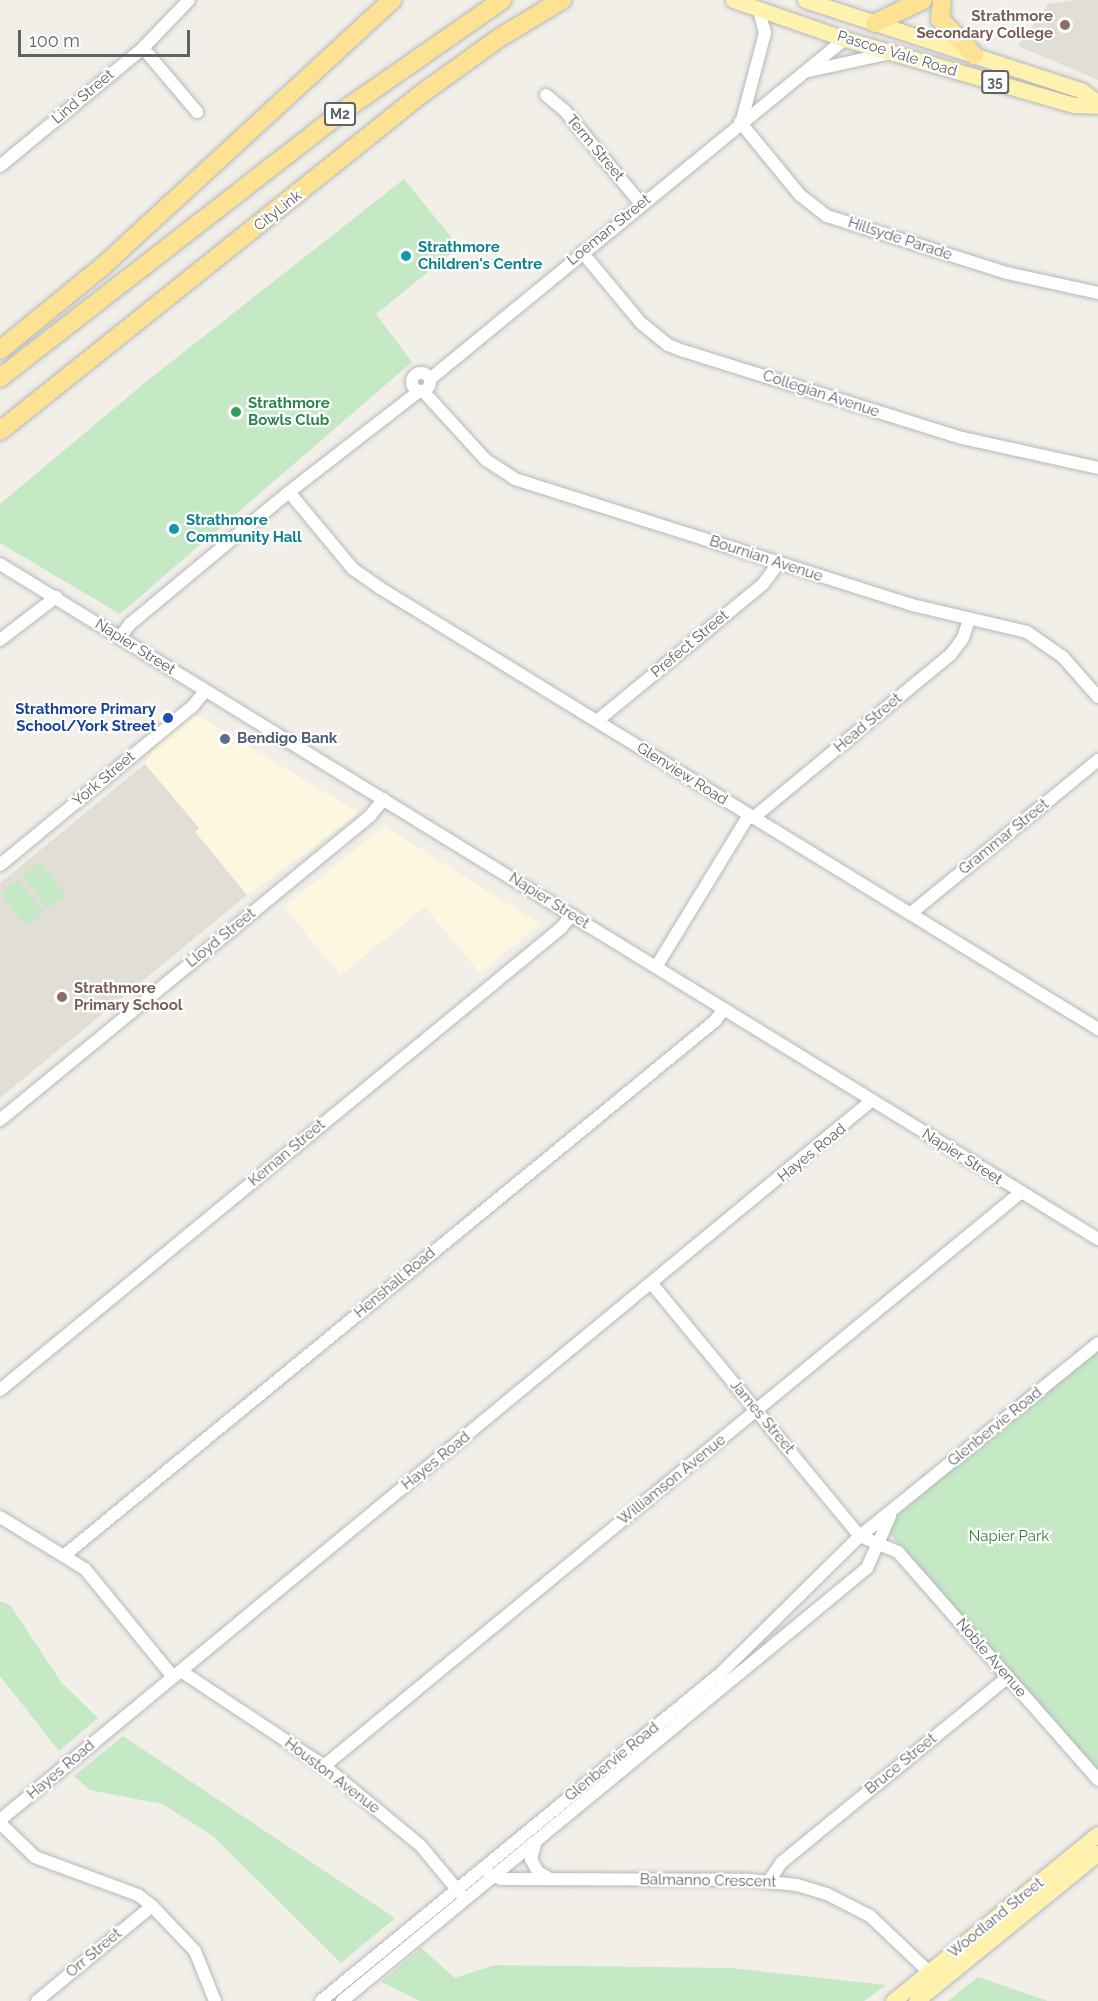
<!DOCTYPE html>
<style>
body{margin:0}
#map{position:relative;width:1098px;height:2001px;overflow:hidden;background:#f1efe8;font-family:Raleway,sans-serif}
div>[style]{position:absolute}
.commercial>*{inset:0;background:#fef7e0}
.education>*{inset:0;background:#e1ded6}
.green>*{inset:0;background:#c5e8c5;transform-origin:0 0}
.roads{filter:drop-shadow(0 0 2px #b5b8bc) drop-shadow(0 0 2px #b5b8bc)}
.minor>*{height:12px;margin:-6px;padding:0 6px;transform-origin:6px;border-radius:6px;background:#fff}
.minor>.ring{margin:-6px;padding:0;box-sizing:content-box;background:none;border:12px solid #fff;border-radius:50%}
.major>*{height:15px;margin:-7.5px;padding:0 7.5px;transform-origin:7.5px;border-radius:7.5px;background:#fff2af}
.highway>*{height:18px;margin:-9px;padding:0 9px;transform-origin:9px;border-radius:9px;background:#fde293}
.dots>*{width:16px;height:16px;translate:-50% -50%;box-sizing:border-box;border:3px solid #fff;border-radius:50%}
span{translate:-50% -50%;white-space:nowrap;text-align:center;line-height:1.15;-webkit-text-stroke:4.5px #fff;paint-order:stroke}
.shield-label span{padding:2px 4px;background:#fff;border:2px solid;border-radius:4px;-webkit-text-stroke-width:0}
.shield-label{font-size:14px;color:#5f6368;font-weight:700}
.education-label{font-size:15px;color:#785e54;font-weight:700}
.right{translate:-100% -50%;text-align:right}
.left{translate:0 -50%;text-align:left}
.street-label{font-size:15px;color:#5f6368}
.culture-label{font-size:15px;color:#0d838f;font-weight:700}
.leisure-label{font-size:15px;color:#27864d;font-weight:700}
.transit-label{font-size:15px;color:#164399;font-weight:700}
.service-label{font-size:15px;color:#4e5e75;font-weight:700}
.park-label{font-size:15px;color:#348238}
.scale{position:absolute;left:18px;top:30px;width:172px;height:27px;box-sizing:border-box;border:3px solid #5f6368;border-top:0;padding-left:8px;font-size:18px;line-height:21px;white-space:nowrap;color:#5f6368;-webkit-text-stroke:4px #fff;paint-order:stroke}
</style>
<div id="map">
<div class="commercial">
<i style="clip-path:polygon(183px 706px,359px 813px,247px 895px,195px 831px,199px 828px,145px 764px)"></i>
<i style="clip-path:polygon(384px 826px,540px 924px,480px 973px,425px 907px,340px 975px,284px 907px)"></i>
</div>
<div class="education">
<i style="clip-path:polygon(1076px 0,1098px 0,1098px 80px,1018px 46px,1048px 4px)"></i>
<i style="clip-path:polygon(145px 764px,199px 828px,195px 832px,247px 895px,0 1098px,0 883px)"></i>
</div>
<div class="green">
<i style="clip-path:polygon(404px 179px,459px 247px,376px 314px,412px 362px,120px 614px,0 543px,0 504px,142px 385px)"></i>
<i style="left:40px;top:862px;width:42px;height:22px;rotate:52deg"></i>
<i style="left:18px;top:880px;width:41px;height:22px;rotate:51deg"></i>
<i style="clip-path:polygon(1098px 1343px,1098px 1779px,884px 1527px)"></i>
<i style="clip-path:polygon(0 1601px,10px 1605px,61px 1682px,98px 1718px,59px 1751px,0 1676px)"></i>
<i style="clip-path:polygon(123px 1736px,395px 1918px,341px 1963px,213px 1836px,162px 1804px,90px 1790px,74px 1776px)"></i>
<i style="clip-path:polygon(421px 1948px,455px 1978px,495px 1965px,731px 1968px,886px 1985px,864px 2001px,420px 2001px,381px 1982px)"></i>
<i style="clip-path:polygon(978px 1977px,1048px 2001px,948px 2001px)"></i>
</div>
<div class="roads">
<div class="minor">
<i style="left:143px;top:48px;width:84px;rotate:49.8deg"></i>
<i style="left:809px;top:71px;width:84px;rotate:-12.4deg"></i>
<i style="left:546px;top:95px;width:25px;rotate:40deg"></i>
<i style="left:565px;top:111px;width:120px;rotate:50.7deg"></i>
<i style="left:742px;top:120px;width:90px;rotate:-75.2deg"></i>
<i style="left:765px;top:33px;width:24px;rotate:-105deg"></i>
<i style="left:740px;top:122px;width:94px;rotate:50.6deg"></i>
<i style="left:800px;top:195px;width:34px;rotate:38deg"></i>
<i style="left:827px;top:216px;width:189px;rotate:17.6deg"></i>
<i style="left:1007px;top:273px;width:93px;rotate:12.4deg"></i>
<i style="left:0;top:166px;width:185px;rotate:-39.5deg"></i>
<i style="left:143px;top:48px;width:66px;rotate:-46.2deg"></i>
<i style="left:582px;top:252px;width:92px;rotate:50.3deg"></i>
<i style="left:641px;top:323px;width:35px;rotate:39deg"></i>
<i style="left:668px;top:345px;width:17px;rotate:21deg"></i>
<i style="left:684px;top:351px;width:291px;rotate:17.4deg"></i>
<i style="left:962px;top:438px;width:139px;rotate:12.4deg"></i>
<i class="ring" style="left:412px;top:373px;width:6px;height:6px"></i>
<i style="left:430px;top:379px;width:536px;rotate:-39.33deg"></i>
<i style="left:423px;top:391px;width:93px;rotate:47.6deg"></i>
<i style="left:486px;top:460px;width:35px;rotate:33deg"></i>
<i style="left:515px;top:479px;width:417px;rotate:17.6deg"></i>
<i style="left:912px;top:605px;width:118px;rotate:13.2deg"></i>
<i style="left:1027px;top:632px;width:44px;rotate:34.8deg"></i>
<i style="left:1063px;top:657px;width:53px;rotate:48.8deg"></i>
<i style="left:289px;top:492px;width:100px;rotate:50.3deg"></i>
<i style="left:353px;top:569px;width:33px;rotate:35deg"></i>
<i style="left:380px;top:588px;width:843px;rotate:31.56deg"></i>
<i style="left:0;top:564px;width:1289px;rotate:31.58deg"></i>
<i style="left:120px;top:637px;width:16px;rotate:-52deg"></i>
<i style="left:130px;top:624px;width:207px;rotate:-39.7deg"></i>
<i style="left:289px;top:492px;width:165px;rotate:-37.8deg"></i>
<i style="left:0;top:640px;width:71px;rotate:-37.5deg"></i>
<i style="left:597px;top:721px;width:215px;rotate:-39.5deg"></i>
<i style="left:763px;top:584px;width:26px;rotate:-53deg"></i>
<i style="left:753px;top:818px;width:257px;rotate:-39.6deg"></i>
<i style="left:951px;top:654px;width:20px;rotate:-53deg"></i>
<i style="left:963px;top:638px;width:20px;rotate:-72deg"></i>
<i style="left:0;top:865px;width:249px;rotate:-39.5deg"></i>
<i style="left:192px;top:707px;width:21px;rotate:-51deg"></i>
<i style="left:910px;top:914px;width:243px;rotate:-39.3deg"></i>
<i style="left:656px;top:967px;width:178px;rotate:-58.5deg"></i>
<i style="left:0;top:1120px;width:479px;rotate:-39.4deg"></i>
<i style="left:370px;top:816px;width:22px;rotate:-51deg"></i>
<i style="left:652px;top:1284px;width:327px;rotate:50.5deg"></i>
<i style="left:860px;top:1536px;width:41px;rotate:22.8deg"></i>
<i style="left:898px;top:1552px;width:303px;rotate:48.7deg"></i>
<i style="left:0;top:1390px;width:727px;rotate:-39.47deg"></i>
<i style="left:561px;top:928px;width:17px;rotate:-50deg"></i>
<i style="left:0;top:1517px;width:100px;rotate:31.5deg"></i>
<i style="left:85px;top:1569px;width:139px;rotate:50.8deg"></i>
<i style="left:66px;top:1554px;width:840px;rotate:-39.4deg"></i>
<i style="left:715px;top:1021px;width:14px;rotate:-54deg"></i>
<i style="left:181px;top:1671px;width:172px;rotate:33.6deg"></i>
<i style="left:324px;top:1766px;width:124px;rotate:39.5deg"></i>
<i style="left:420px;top:1845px;width:62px;rotate:50.2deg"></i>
<i style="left:324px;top:1766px;width:902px;rotate:-39.46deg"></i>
<i style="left:0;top:1820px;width:1129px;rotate:-39.54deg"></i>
<i style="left:0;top:1823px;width:49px;rotate:44.2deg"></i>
<i style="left:35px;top:1857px;width:110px;rotate:20.3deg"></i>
<i style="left:138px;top:1895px;width:18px;rotate:38deg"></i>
<i style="left:152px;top:1906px;width:62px;rotate:46.3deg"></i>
<i style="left:195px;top:1951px;width:54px;rotate:68.2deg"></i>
<i style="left:535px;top:1844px;width:16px;rotate:105deg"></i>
<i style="left:531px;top:1859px;width:15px;rotate:62deg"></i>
<i style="left:538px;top:1872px;width:14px;rotate:30deg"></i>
<i style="left:490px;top:1874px;width:12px;rotate:24deg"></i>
<i style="left:501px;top:1879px;width:249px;rotate:0.2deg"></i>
<i style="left:750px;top:1880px;width:47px;rotate:6.1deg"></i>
<i style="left:797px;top:1885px;width:31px;rotate:17deg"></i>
<i style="left:827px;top:1894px;width:48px;rotate:27.1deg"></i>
<i style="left:870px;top:1916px;width:90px;rotate:43.6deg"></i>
<i style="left:769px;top:1881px;width:23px;rotate:-56deg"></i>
<i style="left:782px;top:1862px;width:292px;rotate:-39.3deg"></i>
<i style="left:37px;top:2001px;width:149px;rotate:-39.6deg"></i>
<i style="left:321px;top:2001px;width:517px;rotate:-39.35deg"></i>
<i style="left:721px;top:1673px;width:195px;rotate:-44.6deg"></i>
<i style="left:860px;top:1536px;width:306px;rotate:-39deg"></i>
<i style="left:342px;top:2001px;width:681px;rotate:-39.51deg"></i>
<i style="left:867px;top:1568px;width:57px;rotate:-66.1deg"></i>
</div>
<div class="major">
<i style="left:733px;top:0;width:119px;rotate:19.2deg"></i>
<i style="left:845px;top:39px;width:238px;rotate:16.1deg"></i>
<i style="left:1074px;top:105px;width:24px;rotate:2deg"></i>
<i style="left:805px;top:0;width:290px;rotate:18.1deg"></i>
<i style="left:1081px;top:90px;width:21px;rotate:37deg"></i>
<i style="left:893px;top:2001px;width:264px;rotate:-39.2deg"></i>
<i style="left:916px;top:2001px;width:235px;rotate:-39.1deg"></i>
</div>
<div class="highway">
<i style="left:942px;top:0;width:19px;rotate:96deg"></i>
<i style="left:940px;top:19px;width:50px;rotate:46.6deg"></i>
<i style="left:875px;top:23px;width:53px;rotate:-25.6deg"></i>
<i style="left:0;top:350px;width:133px;rotate:-39.2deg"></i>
<i style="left:103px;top:266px;width:393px;rotate:-42.6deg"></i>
<i style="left:0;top:378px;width:435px;rotate:-37.9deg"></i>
<i style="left:343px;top:111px;width:194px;rotate:-34.9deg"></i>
<i style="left:0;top:431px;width:538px;rotate:-38.66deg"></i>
<i style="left:420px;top:95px;width:97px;rotate:-35.8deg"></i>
<i style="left:499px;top:38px;width:74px;rotate:-31.1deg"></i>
</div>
</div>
<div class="dots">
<i style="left:1065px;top:25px;background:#8d6e63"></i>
<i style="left:406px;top:256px;background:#0f9aa8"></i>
<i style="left:236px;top:412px;background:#2e9e5b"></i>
<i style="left:174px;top:529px;background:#0f9aa8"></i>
<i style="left:168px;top:718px;background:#1a4fb4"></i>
<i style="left:225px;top:739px;background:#5c6f8a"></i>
<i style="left:62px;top:997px;background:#8d6e63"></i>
</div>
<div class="shield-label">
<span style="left:995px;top:82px">35</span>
<span style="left:340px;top:114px">M2</span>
</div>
<div class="education-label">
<span class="right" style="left:1053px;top:25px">Strathmore<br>Secondary College</span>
<span class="left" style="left:74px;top:997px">Strathmore<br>Primary School</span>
</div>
<div class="street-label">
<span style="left:897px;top:54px;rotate:17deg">Pascoe Vale Road</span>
<span style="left:83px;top:97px;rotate:-40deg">Lind Street</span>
<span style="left:595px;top:148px;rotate:50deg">Term Street</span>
<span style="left:278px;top:211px;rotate:-38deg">CityLink</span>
<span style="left:609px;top:230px;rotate:-39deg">Loeman Street</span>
<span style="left:900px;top:239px;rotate:18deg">Hillsyde Parade</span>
<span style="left:821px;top:394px;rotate:18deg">Collegian Avenue</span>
<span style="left:766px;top:559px;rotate:18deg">Bournian Avenue</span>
<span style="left:690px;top:644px;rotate:-40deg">Prefect Street</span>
<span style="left:135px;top:647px;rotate:32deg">Napier Street</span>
<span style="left:868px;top:723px;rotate:-40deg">Head Street</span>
<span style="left:682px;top:774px;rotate:32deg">Glenview Road</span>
<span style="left:104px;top:779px;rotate:-40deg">York Street</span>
<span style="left:1004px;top:837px;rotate:-39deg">Grammar Street</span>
<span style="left:549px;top:901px;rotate:32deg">Napier Street</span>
<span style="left:221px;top:938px;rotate:-39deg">Lloyd Street</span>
<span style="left:287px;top:1153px;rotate:-40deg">Kernan Street</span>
<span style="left:812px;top:1153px;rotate:-39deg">Hayes Road</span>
<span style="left:962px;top:1157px;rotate:32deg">Napier Street</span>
<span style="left:395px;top:1283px;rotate:-40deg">Henshall Road</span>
<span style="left:762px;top:1417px;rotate:50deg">James Street</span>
<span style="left:995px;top:1427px;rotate:-39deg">Glenbervie Road</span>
<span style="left:436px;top:1461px;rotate:-39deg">Hayes Road</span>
<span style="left:672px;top:1480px;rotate:-39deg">Williamson Avenue</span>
<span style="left:991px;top:1658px;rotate:49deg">Noble Avenue</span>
<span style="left:612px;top:1762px;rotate:-39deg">Glenbervie Road</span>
<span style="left:901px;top:1764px;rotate:-39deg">Bruce Street</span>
<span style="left:61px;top:1770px;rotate:-40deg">Hayes Road</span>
<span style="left:332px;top:1776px;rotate:37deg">Houston Avenue</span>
<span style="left:708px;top:1881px;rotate:1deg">Balmanno Crescent</span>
<span style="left:996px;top:1918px;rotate:-39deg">Woodland Street</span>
<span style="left:94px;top:1953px;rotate:-40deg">Orr Street</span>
</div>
<div class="culture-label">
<span class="left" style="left:418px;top:256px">Strathmore<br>Children's Centre</span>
<span class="left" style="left:186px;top:529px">Strathmore<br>Community Hall</span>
</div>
<div class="leisure-label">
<span class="left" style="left:248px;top:412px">Strathmore<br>Bowls Club</span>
</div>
<div class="transit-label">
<span class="right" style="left:156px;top:718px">Strathmore Primary<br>School/York Street</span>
</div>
<div class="service-label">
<span class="left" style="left:237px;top:739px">Bendigo Bank</span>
</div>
<div class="park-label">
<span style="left:1009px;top:1537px">Napier Park</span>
</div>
<div class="scale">100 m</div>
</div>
